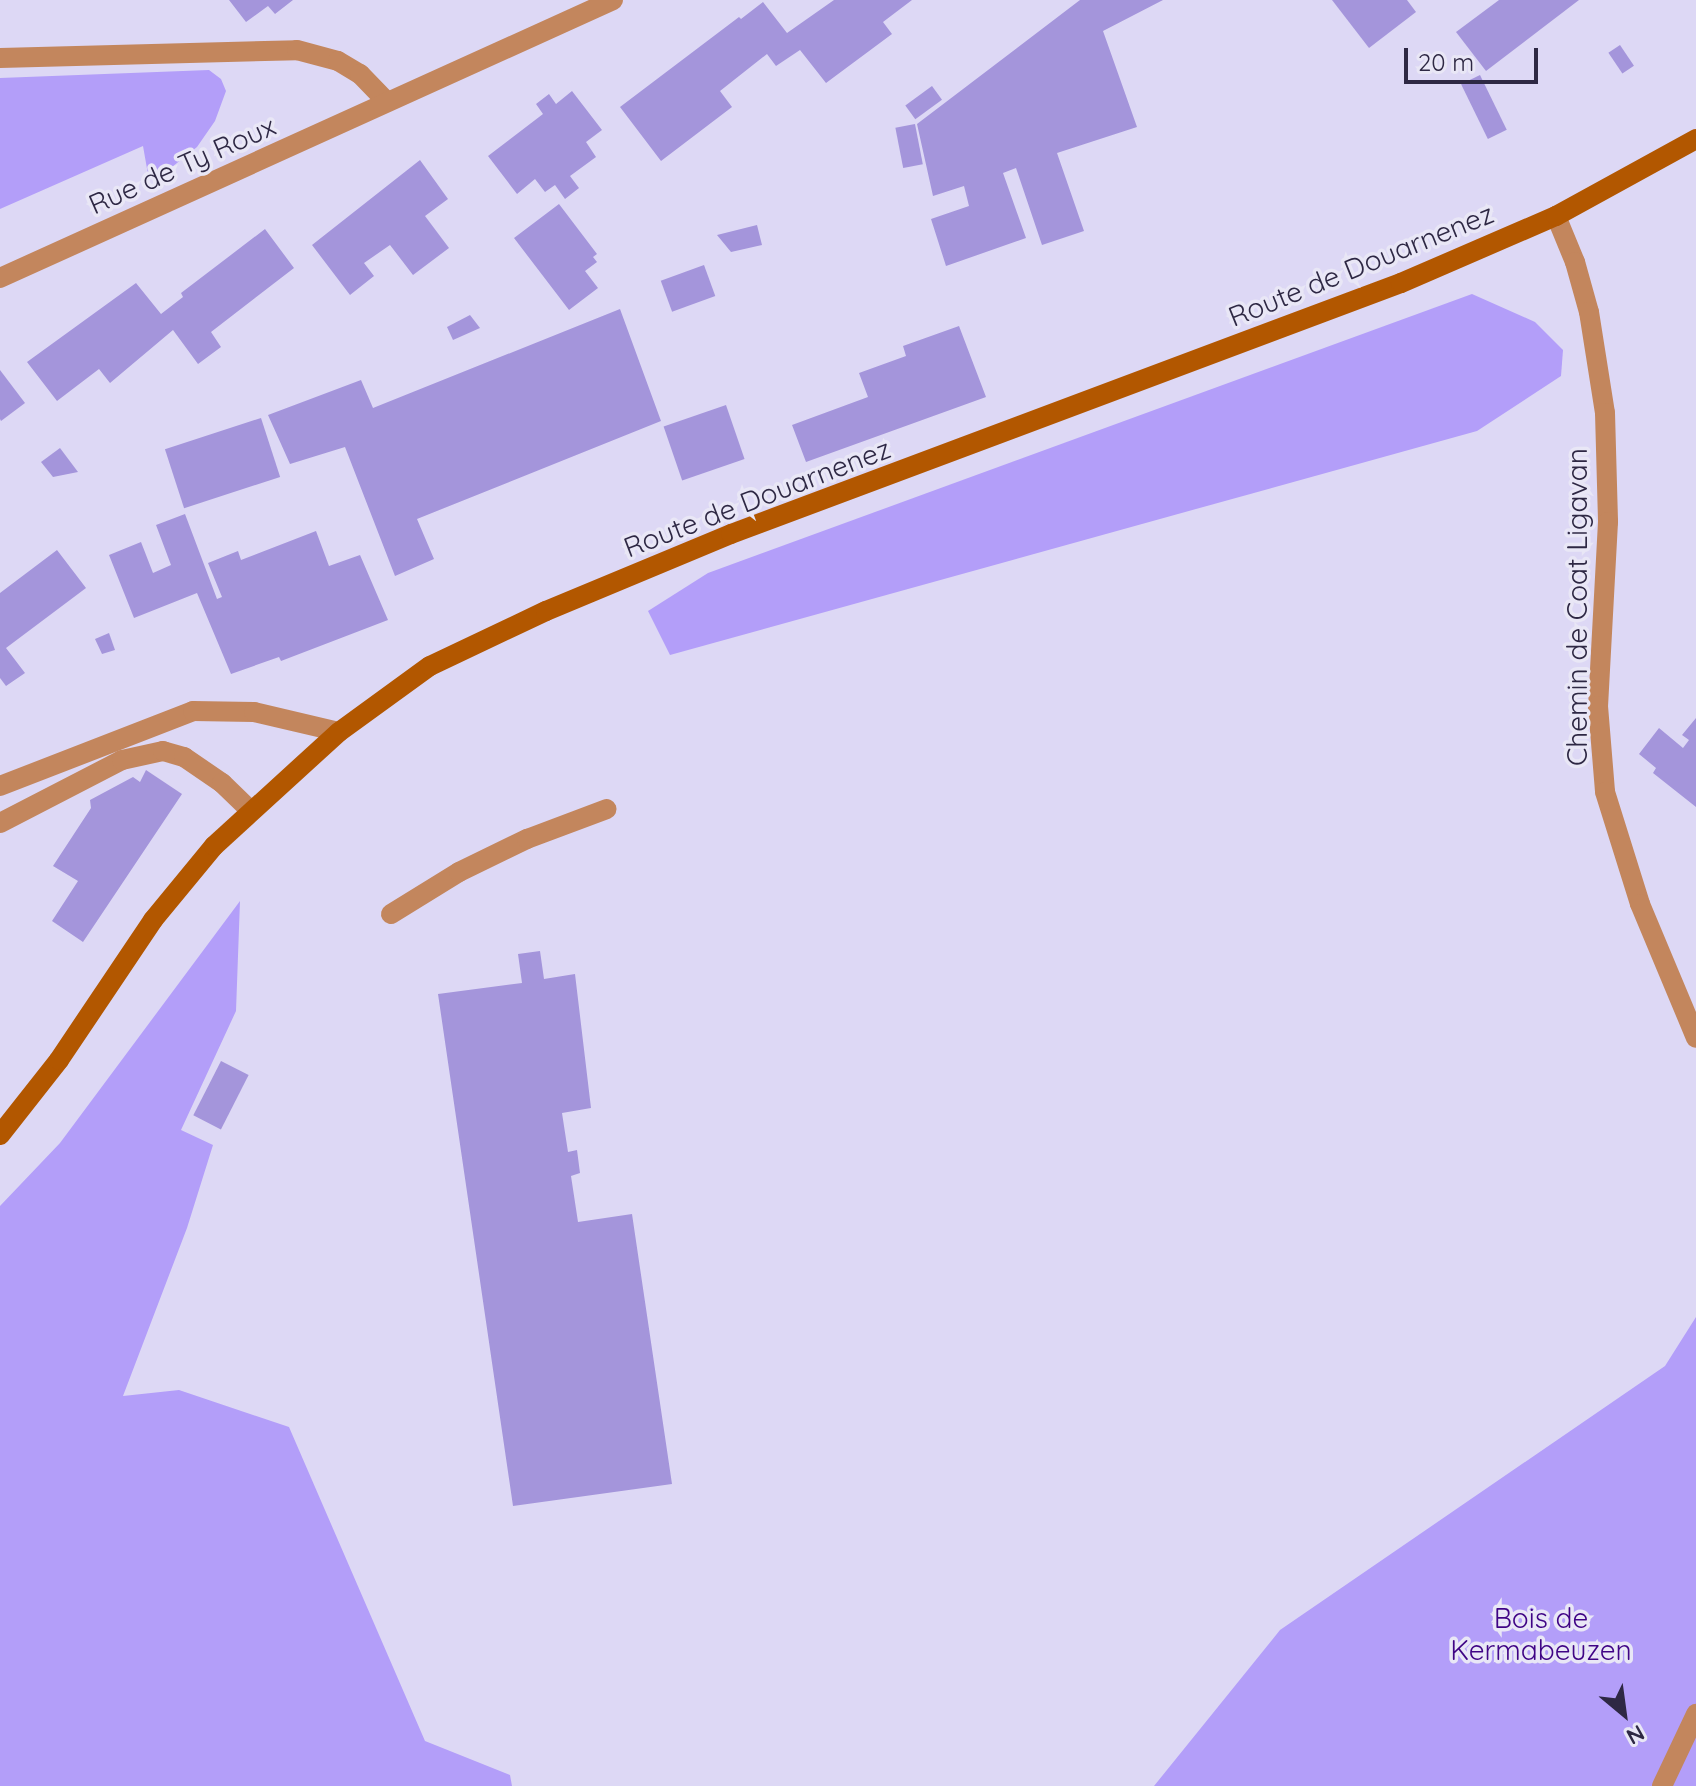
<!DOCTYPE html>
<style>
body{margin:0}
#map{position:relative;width:1696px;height:1786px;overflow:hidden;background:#ddd8f5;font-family:Quicksand,sans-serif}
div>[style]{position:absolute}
.green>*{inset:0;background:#b39ef9}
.building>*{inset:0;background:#a495db;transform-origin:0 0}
.service>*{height:20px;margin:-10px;padding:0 10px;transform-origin:10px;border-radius:10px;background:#c3865d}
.minor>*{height:20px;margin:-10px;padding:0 10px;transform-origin:10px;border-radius:10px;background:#c3865d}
.tertiary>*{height:20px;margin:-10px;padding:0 10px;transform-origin:10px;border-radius:10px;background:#c3865d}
.secondary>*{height:20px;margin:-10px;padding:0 10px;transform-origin:10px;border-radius:10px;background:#b25700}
span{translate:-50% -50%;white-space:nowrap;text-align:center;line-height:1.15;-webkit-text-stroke:7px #e9e7f6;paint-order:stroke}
.street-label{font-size:28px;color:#2e2844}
.park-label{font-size:28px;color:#3f0485}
.north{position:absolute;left:1584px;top:1674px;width:80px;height:80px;-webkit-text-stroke:6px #e9e7f6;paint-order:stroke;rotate:151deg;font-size:22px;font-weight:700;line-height:32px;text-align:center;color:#2e2844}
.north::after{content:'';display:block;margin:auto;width:28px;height:36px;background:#2e2844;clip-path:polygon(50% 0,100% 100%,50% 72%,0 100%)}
.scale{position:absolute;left:1404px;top:48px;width:134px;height:36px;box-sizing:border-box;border:4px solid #2e2844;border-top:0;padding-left:10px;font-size:24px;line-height:28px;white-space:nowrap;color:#2e2844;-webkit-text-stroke:6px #e9e7f6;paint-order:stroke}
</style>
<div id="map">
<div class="green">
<i style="clip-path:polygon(209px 70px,221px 79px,226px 91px,215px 121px,197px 147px,172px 167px,149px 180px,143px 146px,0 209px,0 78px)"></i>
<i style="clip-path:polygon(1472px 294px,1535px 322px,1563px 350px,1561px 376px,1477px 431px,670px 655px,648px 611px,708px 573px)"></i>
<i style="clip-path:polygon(240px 901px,236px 1011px,181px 1130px,213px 1145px,187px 1228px,123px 1396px,179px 1390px,289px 1427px,425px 1741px,510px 1775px,512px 1786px,0 1786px,0 1206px,60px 1143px)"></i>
<i style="clip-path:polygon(1696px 1317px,1696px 1786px,1154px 1786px,1280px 1630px,1665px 1366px)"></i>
</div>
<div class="building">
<i style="clip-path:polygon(229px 0,293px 0,275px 14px,268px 6px,246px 22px)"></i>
<i style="clip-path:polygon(834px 0,912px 0,883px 22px,892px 34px,826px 83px,800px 50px,776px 66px,767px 54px,720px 91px,732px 107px,661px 161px,620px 107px,739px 17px,741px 19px,763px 2px,787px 33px)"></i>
<i style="clip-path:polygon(1080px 0,1163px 0,1103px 31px,1137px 127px,1057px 153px,1084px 231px,1042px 245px,1016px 168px,1003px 173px,1026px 238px,946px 266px,931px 219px,969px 206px,964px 186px,933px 196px,917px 124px)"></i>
<i style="clip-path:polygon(1332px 0,1407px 0,1416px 12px,1369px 48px)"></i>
<i style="clip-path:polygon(1499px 0,1579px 0,1486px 71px,1456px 32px)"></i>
<i style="left:1620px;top:45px;width:25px;height:14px;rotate:56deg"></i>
<i style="left:1480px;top:75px;width:61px;height:21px;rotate:64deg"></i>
<i style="left:932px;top:86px;width:17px;height:33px;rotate:54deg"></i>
<i style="clip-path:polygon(572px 91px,602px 130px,586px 142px,596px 157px,570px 176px,579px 188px,565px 199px,555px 185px,545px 192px,535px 179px,517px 194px,488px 156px,543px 114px,536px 104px,549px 94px,556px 104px)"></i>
<i style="left:915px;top:124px;width:41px;height:20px;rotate:79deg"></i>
<i style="clip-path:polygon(420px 160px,448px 199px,425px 216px,449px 248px,413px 275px,390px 245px,364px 263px,374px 276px,350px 295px,312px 245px)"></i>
<i style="clip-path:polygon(559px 204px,597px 254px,593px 257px,597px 262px,585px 271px,598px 288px,569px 310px,514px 238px)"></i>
<i style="clip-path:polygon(757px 225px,762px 245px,731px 252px,717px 235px)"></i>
<i style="clip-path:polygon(265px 229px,294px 268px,211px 332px,221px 347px,198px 364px,173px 330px,110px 383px,99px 369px,57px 401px,27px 362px,136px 283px,161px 314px,183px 297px,181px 293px)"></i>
<i style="left:704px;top:265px;width:33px;height:46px;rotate:70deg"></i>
<i style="clip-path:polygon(620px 309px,661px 421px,417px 519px,434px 559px,395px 576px,345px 447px,290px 464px,268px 415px,361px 380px,373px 408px)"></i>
<i style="clip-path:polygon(470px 315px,480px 328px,453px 340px,447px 327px)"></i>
<i style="clip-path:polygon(959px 326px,986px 397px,806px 462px,792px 425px,868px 397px,859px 373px,906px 356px,903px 346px)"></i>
<i style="clip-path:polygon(0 370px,25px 403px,1px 421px,0 419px)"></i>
<i style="left:726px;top:405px;width:57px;height:66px;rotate:71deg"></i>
<i style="left:261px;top:418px;width:62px;height:101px;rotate:72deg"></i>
<i style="clip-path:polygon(60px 448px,78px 472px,53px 477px,41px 462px)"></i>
<i style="clip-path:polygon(185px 514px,217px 599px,222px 597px,208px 563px,238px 551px,241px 560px,316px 531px,329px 566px,360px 555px,388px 620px,281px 661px,279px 657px,231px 674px,197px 593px,134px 618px,109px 555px,141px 542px,153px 573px,171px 565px,156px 525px)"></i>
<i style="clip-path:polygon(57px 550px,86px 588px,6px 648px,25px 673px,6px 686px,0 678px,0 593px)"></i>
<i style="clip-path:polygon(109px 633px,115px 650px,102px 654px,95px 639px)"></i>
<i style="clip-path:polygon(1696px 718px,1696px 807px,1653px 773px,1656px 768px,1639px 754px,1659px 728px,1683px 748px,1689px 740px,1682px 735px)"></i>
<i style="clip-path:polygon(146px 770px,182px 794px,83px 942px,52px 921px,78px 881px,53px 866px,91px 808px,90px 800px,133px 777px,140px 782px)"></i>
<i style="clip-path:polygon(540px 951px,544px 979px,575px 974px,591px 1108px,562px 1113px,568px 1152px,577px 1150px,580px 1173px,571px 1176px,578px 1222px,632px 1214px,672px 1484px,513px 1506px,438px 994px,522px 983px,518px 954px)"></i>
<i style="left:221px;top:1061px;width:31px;height:61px;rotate:27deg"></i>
</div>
<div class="service">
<i style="left:391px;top:914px;width:80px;rotate:-31.7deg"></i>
<i style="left:459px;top:872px;width:76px;rotate:-25.9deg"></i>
<i style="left:527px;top:839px;width:85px;rotate:-20.6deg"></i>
</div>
<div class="minor">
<i style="left:0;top:58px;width:297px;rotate:-1.5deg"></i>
<i style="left:297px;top:50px;width:42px;rotate:15deg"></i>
<i style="left:338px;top:61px;width:26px;rotate:31deg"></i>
<i style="left:360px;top:74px;width:39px;rotate:46deg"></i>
<i style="left:1556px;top:216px;width:50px;rotate:67.6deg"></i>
<i style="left:1575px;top:262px;width:52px;rotate:74.4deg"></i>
<i style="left:1589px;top:312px;width:102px;rotate:81deg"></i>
<i style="left:1605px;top:413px;width:109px;rotate:88.4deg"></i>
<i style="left:1608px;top:522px;width:184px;rotate:93.1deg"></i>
<i style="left:1598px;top:706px;width:86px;rotate:85.3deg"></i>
<i style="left:1605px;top:792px;width:117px;rotate:72.6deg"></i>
<i style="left:1640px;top:904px;width:145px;rotate:67.3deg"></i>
<i style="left:0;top:278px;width:673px;rotate:-24.39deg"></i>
<i style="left:1662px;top:1786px;width:80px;rotate:-64.7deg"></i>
</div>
<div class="tertiary">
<i style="left:0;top:786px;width:207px;rotate:-21.2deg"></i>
<i style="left:193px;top:711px;width:61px;rotate:0.9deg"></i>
<i style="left:254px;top:712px;width:87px;rotate:13.2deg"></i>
<i style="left:0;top:823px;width:137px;rotate:-27.3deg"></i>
<i style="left:122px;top:760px;width:42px;rotate:-12.4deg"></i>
<i style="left:163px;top:751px;width:22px;rotate:16deg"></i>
<i style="left:184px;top:757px;width:46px;rotate:34.4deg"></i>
<i style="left:222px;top:783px;width:40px;rotate:44deg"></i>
</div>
<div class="secondary">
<i style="left:0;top:1135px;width:95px;rotate:-51.8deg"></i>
<i style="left:59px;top:1060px;width:169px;rotate:-56.1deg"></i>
<i style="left:153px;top:920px;width:96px;rotate:-50.5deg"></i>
<i style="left:214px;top:846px;width:169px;rotate:-42.4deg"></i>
<i style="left:339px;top:732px;width:112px;rotate:-36deg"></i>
<i style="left:430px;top:666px;width:128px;rotate:-25.4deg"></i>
<i style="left:546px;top:611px;width:200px;rotate:-22.6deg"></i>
<i style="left:731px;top:534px;width:715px;rotate:-20.54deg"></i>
<i style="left:1401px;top:283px;width:169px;rotate:-23.4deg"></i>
<i style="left:1556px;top:216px;width:160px;rotate:-28.8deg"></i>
</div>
<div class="street-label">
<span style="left:182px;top:165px;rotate:-24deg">Rue de Ty Roux</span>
<span style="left:1361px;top:265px;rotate:-22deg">Route de Douarnenez</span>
<span style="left:757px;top:498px;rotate:-21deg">Route de Douarnenez</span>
<span style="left:1577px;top:607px;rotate:-90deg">Chemin de Coat Ligavan</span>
</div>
<div class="park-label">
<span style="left:1541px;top:1634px">Bois de<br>Kermabeuzen</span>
</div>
<div class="north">N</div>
<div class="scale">20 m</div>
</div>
